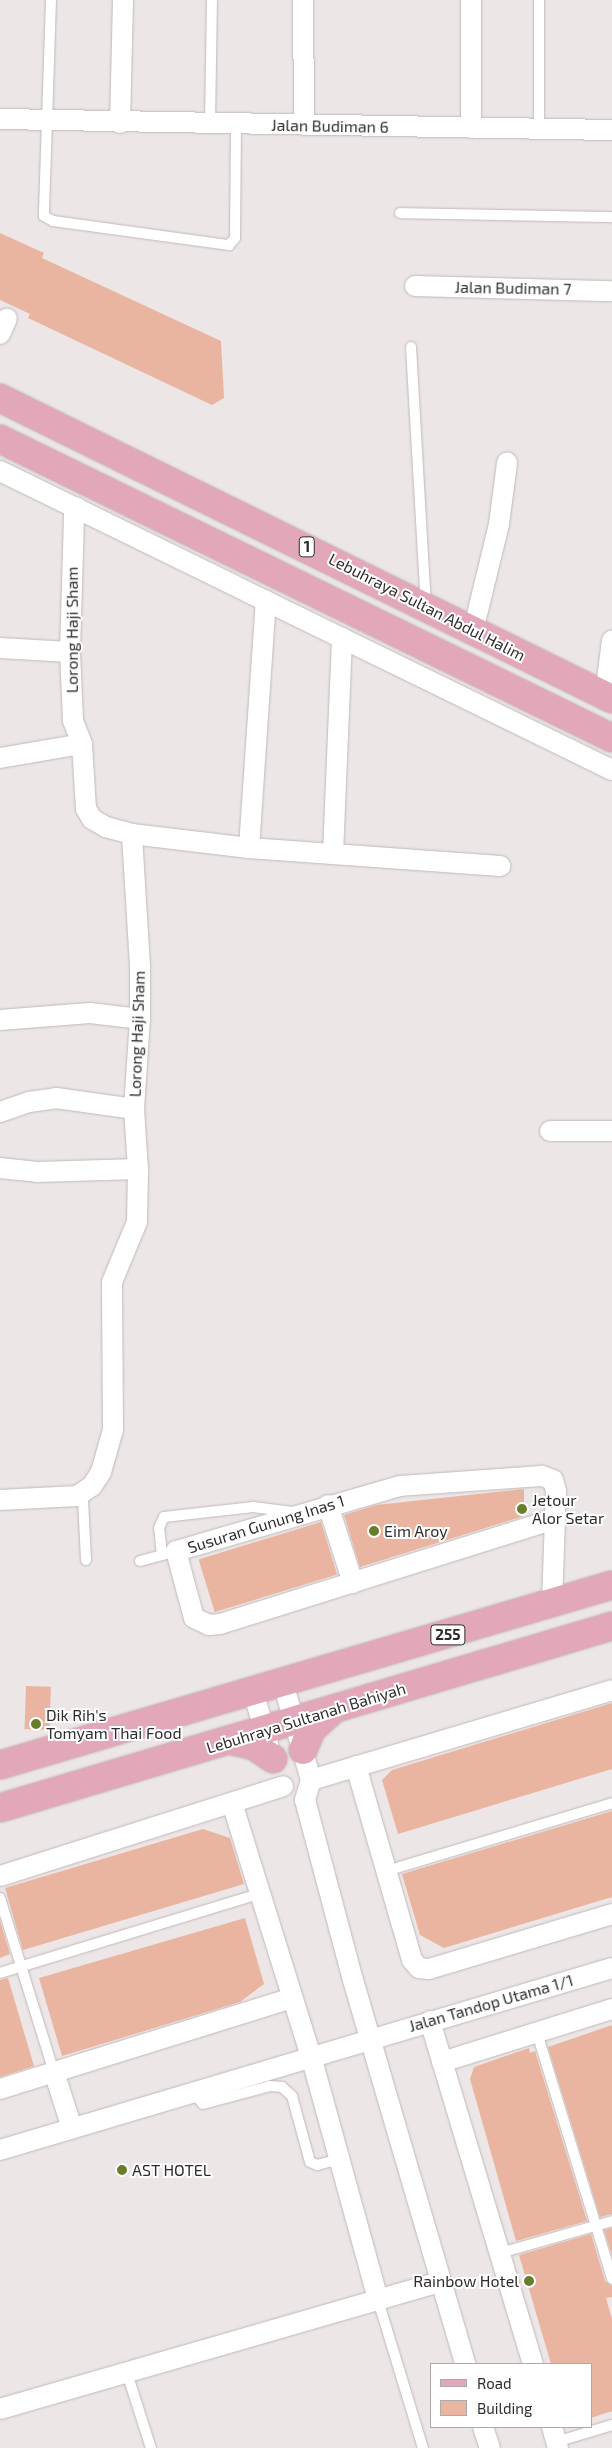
<!DOCTYPE html>
<style>
body{margin:0}
#map{position:relative;width:612px;height:2448px;overflow:hidden;background:#ede6e6;font-family:"Exo 2",sans-serif}
div>[style]{position:absolute}
.building>*{inset:0;background:#eab5a0;transform-origin:0 0}
.roads{filter:drop-shadow(0 0 1px #c0b9b8) drop-shadow(0 0 1px #c0b9b8)}
.lane>*{height:10px;margin:-5px;padding:0 5px;transform-origin:5px;border-radius:5px;background:#fff}
.street>*{height:20px;margin:-10px;padding:0 10px;transform-origin:10px;border-radius:10px;background:#fff}
.primary>*{height:28px;margin:-14px;padding:0 14px;transform-origin:14px;border-radius:14px;background:#e2a8b9}
.dots>*{width:14px;height:14px;translate:-50% -50%;box-sizing:border-box;border:2px solid #fff;border-radius:50%}
span{translate:-50% -50%;white-space:nowrap;text-align:center;line-height:1.15;-webkit-text-stroke:4px #fff;paint-order:stroke}
.shield-label span{padding:1px 4px;background:#fff;border:1px solid;border-radius:4px;-webkit-text-stroke-width:0}
.shield-label{font-size:15px;color:#2f2c2c;font-weight:700}
.street-label{font-size:16px;color:#2f2c2c}
.poi-label{font-size:16px;color:#2f2c2c}
.left{translate:0 -50%;text-align:left}
.right{translate:-100% -50%;text-align:right}
.legend{position:absolute;left:430px;top:2363px;width:162px;height:65px;box-sizing:border-box;background:#fff;border:1px solid #acabab;margin:0;padding:6px 9px;list-style:none;font-size:15px;color:#2f2c2c}
.legend li{display:flex;align-items:center;gap:10px;height:25px}
.legend b{width:25px;border:1px solid #acabab}
</style>
<div id="map">
<div class="building">
<i style="clip-path:polygon(0 233px,44px 253px,42px 258px,221px 341px,224px 398px,212px 405px,28px 318px,30px 314px,0 300px)"></i>
<i style="clip-path:polygon(524px 1489px,524px 1516px,360px 1567px,344px 1515px,376px 1505px)"></i>
<i style="left:321px;top:1522px;width:55px;height:128px;rotate:73deg"></i>
<i style="left:26px;top:1686px;width:25px;height:43px;rotate:2deg"></i>
<i style="clip-path:polygon(612px 1703px,612px 1769px,398px 1834px,382px 1780px,392px 1770px)"></i>
<i style="clip-path:polygon(612px 1811px,612px 1897px,444px 1948px,420px 1935px,402px 1874px)"></i>
<i style="clip-path:polygon(203px 1829px,230px 1838px,244px 1884px,23px 1950px,5px 1888px)"></i>
<i style="clip-path:polygon(245px 1918px,264px 1984px,240px 2002px,62px 2056px,39px 1978px)"></i>
<i style="clip-path:polygon(0 1921px,10px 1954px,0 1958px)"></i>
<i style="clip-path:polygon(8px 1978px,34px 2066px,0 2077px,0 1980px)"></i>
<i style="clip-path:polygon(612px 2025px,612px 2214px,600px 2217px,548px 2047px)"></i>
<i style="clip-path:polygon(529px 2048px,530px 2053px,535px 2051px,587px 2221px,516px 2241px,470px 2079px,474px 2067px)"></i>
<i style="clip-path:polygon(612px 2228px,612px 2255px,604px 2230px)"></i>
<i style="clip-path:polygon(591px 2234px,605px 2281px,612px 2286px,612px 2297px,606px 2298px,612px 2319px,612px 2411px,591px 2418px,591px 2364px,551px 2364px,519px 2255px)"></i>
</div>
<div class="roads">
<div class="lane">
<i style="left:51px;top:0;width:216px;rotate:91.9deg"></i>
<i style="left:44px;top:216px;width:10px;rotate:29deg"></i>
<i style="left:53px;top:221px;width:178px;rotate:7.8deg"></i>
<i style="left:229px;top:245px;width:9px;rotate:-49deg"></i>
<i style="left:235px;top:238px;width:114px;rotate:-89.5deg"></i>
<i style="left:539px;top:0;width:129px;rotate:90deg"></i>
<i style="left:210px;top:124px;width:124px;rotate:-89.1deg"></i>
<i style="left:400px;top:213px;width:212px;rotate:1.1deg"></i>
<i style="left:411px;top:347px;width:257px;rotate:86.7deg"></i>
<i style="left:79px;top:1494px;width:7px;rotate:56deg"></i>
<i style="left:83px;top:1500px;width:60px;rotate:87.1deg"></i>
<i style="left:162px;top:1555px;width:27px;rotate:-96deg"></i>
<i style="left:159px;top:1528px;width:12px;rotate:-66deg"></i>
<i style="left:164px;top:1517px;width:90px;rotate:-6.4deg"></i>
<i style="left:253px;top:1507px;width:40px;rotate:7.1deg"></i>
<i style="left:140px;top:1561px;width:28px;rotate:-15deg"></i>
<i style="left:386px;top:1871px;width:236px;rotate:-16.7deg"></i>
<i style="left:0;top:1898px;width:182px;rotate:72.8deg"></i>
<i style="left:0;top:1973px;width:273px;rotate:-17deg"></i>
<i style="left:537px;top:2033px;width:257px;rotate:73deg"></i>
<i style="left:194px;top:2093px;width:14px;rotate:51deg"></i>
<i style="left:203px;top:2104px;width:69px;rotate:-15deg"></i>
<i style="left:270px;top:2086px;width:12px;rotate:5deg"></i>
<i style="left:282px;top:2087px;width:13px;rotate:42deg"></i>
<i style="left:292px;top:2096px;width:68px;rotate:74.7deg"></i>
<i style="left:310px;top:2162px;width:8px;rotate:23deg"></i>
<i style="left:317px;top:2165px;width:23px;rotate:-15deg"></i>
<i style="left:500px;top:2253px;width:116px;rotate:-15.9deg"></i>
<i style="left:378px;top:2300px;width:155px;rotate:73.1deg"></i>
<i style="left:127px;top:2373px;width:79px;rotate:72.3deg"></i>
<i style="left:556px;top:2442px;width:59px;rotate:-16.9deg"></i>
</div>
<div class="street">
<i style="left:303px;top:0;width:125px;rotate:89.5deg"></i>
<i style="left:471px;top:0;width:128px;rotate:90deg"></i>
<i style="left:0;top:119px;width:612px;rotate:1.03deg"></i>
<i style="left:120px;top:123px;width:123px;rotate:-88.6deg"></i>
<i style="left:415px;top:286px;width:197px;rotate:1.5deg"></i>
<i style="left:0;top:334px;width:17px;rotate:-66deg"></i>
<i style="left:0;top:471px;width:681px;rotate:26.04deg"></i>
<i style="left:473px;top:631px;width:110px;rotate:-76.3deg"></i>
<i style="left:499px;top:524px;width:62px;rotate:-82.5deg"></i>
<i style="left:0;top:648px;width:70px;rotate:3.3deg"></i>
<i style="left:605px;top:695px;width:55px;rotate:-82.7deg"></i>
<i style="left:0;top:758px;width:83px;rotate:-9.7deg"></i>
<i style="left:132px;top:834px;width:118px;rotate:6.8deg"></i>
<i style="left:249px;top:848px;width:252px;rotate:4.1deg"></i>
<i style="left:249px;top:848px;width:248px;rotate:-86.1deg"></i>
<i style="left:333px;top:854px;width:216px;rotate:-87.6deg"></i>
<i style="left:0;top:1020px;width:90px;rotate:-4.4deg"></i>
<i style="left:90px;top:1013px;width:50px;rotate:6.8deg"></i>
<i style="left:0;top:1112px;width:31px;rotate:-19deg"></i>
<i style="left:29px;top:1102px;width:27px;rotate:-8deg"></i>
<i style="left:56px;top:1098px;width:79px;rotate:8deg"></i>
<i style="left:550px;top:1131px;width:62px"></i>
<i style="left:0;top:1168px;width:37px;rotate:6deg"></i>
<i style="left:37px;top:1172px;width:101px;rotate:-1.7deg"></i>
<i style="left:0;top:1500px;width:77px;rotate:-3deg"></i>
<i style="left:77px;top:1496px;width:18px;rotate:-34deg"></i>
<i style="left:92px;top:1486px;width:17px;rotate:-57deg"></i>
<i style="left:101px;top:1472px;width:44px;rotate:-74.1deg"></i>
<i style="left:113px;top:1430px;width:148px;rotate:-90.4deg"></i>
<i style="left:112px;top:1282px;width:65px;rotate:-67.4deg"></i>
<i style="left:137px;top:1222px;width:53px;rotate:-88.9deg"></i>
<i style="left:138px;top:1169px;width:60px;rotate:-93.8deg"></i>
<i style="left:134px;top:1109px;width:90px;rotate:-86.2deg"></i>
<i style="left:140px;top:1019px;width:53px;rotate:-90deg"></i>
<i style="left:140px;top:966px;width:132px;rotate:-93.5deg"></i>
<i style="left:132px;top:834px;width:27px;rotate:-165deg"></i>
<i style="left:106px;top:827px;width:16px;rotate:-150deg"></i>
<i style="left:92px;top:819px;width:12px;rotate:-121deg"></i>
<i style="left:86px;top:809px;width:65px;rotate:-93.5deg"></i>
<i style="left:82px;top:744px;width:26px;rotate:-111deg"></i>
<i style="left:73px;top:720px;width:68px;rotate:-92.5deg"></i>
<i style="left:70px;top:652px;width:137px;rotate:-88.3deg"></i>
<i style="left:74px;top:515px;width:8px;rotate:-67deg"></i>
<i style="left:328px;top:1505px;width:82px;rotate:72.2deg"></i>
<i style="left:552px;top:1604px;width:113px;rotate:-88deg"></i>
<i style="left:556px;top:1491px;width:11px;rotate:-105deg"></i>
<i style="left:553px;top:1480px;width:12px;rotate:-160deg"></i>
<i style="left:542px;top:1476px;width:142px;rotate:176deg"></i>
<i style="left:400px;top:1486px;width:233px;rotate:163.8deg"></i>
<i style="left:176px;top:1551px;width:69px;rotate:75deg"></i>
<i style="left:194px;top:1618px;width:17px;rotate:25deg"></i>
<i style="left:209px;top:1625px;width:11px;rotate:-5deg"></i>
<i style="left:220px;top:1624px;width:351px;rotate:-17.4deg"></i>
<i style="left:283px;top:1683px;width:101px;rotate:73.9deg"></i>
<i style="left:311px;top:1780px;width:21px;rotate:107deg"></i>
<i style="left:305px;top:1800px;width:186px;rotate:75.1deg"></i>
<i style="left:353px;top:1980px;width:400px;rotate:73.7deg"></i>
<i style="left:253px;top:1691px;width:54px;rotate:73.9deg"></i>
<i style="left:356px;top:1766px;width:202px;rotate:73.9deg"></i>
<i style="left:412px;top:1960px;width:11px;rotate:49deg"></i>
<i style="left:419px;top:1968px;width:10px;rotate:6deg"></i>
<i style="left:429px;top:1969px;width:191px;rotate:-16.7deg"></i>
<i style="left:311px;top:1780px;width:314px;rotate:-16.6deg"></i>
<i style="left:232px;top:1803px;width:265px;rotate:72.7deg"></i>
<i style="left:311px;top:2056px;width:253px;rotate:74.6deg"></i>
<i style="left:0;top:1876px;width:297px;rotate:-17.6deg"></i>
<i style="left:430px;top:2021px;width:358px;rotate:73.3deg"></i>
<i style="left:442px;top:2062px;width:178px;rotate:-17.3deg"></i>
<i style="left:54px;top:2072px;width:59px;rotate:72.2deg"></i>
<i style="left:0;top:2089px;width:306px;rotate:-17.3deg"></i>
<i style="left:0;top:2150px;width:638px;rotate:-16.56deg"></i>
<i style="left:0;top:2409px;width:458px;rotate:-16.1deg"></i>
<i style="left:483px;top:2427px;width:22px;rotate:72deg"></i>
<i style="left:552px;top:2427px;width:22px;rotate:74deg"></i>
</div>
<div class="primary">
<i style="left:0;top:398px;width:682px;rotate:26.19deg"></i>
<i style="left:0;top:439px;width:681px;rotate:26.04deg"></i>
<i style="left:233px;top:1741px;width:22px;rotate:13deg"></i>
<i style="left:254px;top:1746px;width:23px;rotate:34deg"></i>
<i style="left:303px;top:1750px;width:23px;rotate:-67deg"></i>
<i style="left:312px;top:1729px;width:27px;rotate:-42deg"></i>
<i style="left:0;top:1765px;width:638px;rotate:-16.39deg"></i>
<i style="left:0;top:1808px;width:638px;rotate:-16.56deg"></i>
</div>
</div>
<div class="dots">
<i style="left:522px;top:1509px;background:#697d2d"></i>
<i style="left:374px;top:1531px;background:#697d2d"></i>
<i style="left:36px;top:1724px;background:#697d2d"></i>
<i style="left:122px;top:2170px;background:#697d2d"></i>
<i style="left:529px;top:2281px;background:#697d2d"></i>
</div>
<div class="shield-label">
<span style="left:307px;top:547px">1</span>
<span style="left:448px;top:1635px">255</span>
</div>
<div class="street-label">
<span style="left:330px;top:126px;rotate:1deg">Jalan Budiman 6</span>
<span style="left:513px;top:288px;rotate:1deg">Jalan Budiman 7</span>
<span style="left:427px;top:607px;rotate:27deg">Lebuhraya Sultan Abdul Halim</span>
<span style="left:72px;top:630px;rotate:-90deg">Lorong Haji Sham</span>
<span style="left:137px;top:1034px;rotate:-88deg">Lorong Haji Sham</span>
<span style="left:266px;top:1524px;rotate:-17deg">Susuran Gunung Inas 1</span>
<span style="left:306px;top:1718px;rotate:-17deg">Lebuhraya Sultanah Bahiyah</span>
<span style="left:491px;top:2003px;rotate:-16deg">Jalan Tandop Utama 1/1</span>
</div>
<div class="poi-label">
<span class="left" style="left:532px;top:1509px">Jetour<br>Alor Setar</span>
<span class="left" style="left:384px;top:1531px">Eim Aroy</span>
<span class="left" style="left:46px;top:1724px">Dik Rih's<br>Tomyam Thai Food</span>
<span class="left" style="left:132px;top:2170px">AST HOTEL</span>
<span class="right" style="left:519px;top:2281px">Rainbow Hotel</span>
</div>
<ul class="legend">
<li><b style="height:6px;background:#e2a8b9"></b>Road</li>
<li><b style="height:14px;background:#eab5a0"></b>Building</li>
</ul>
</div>
